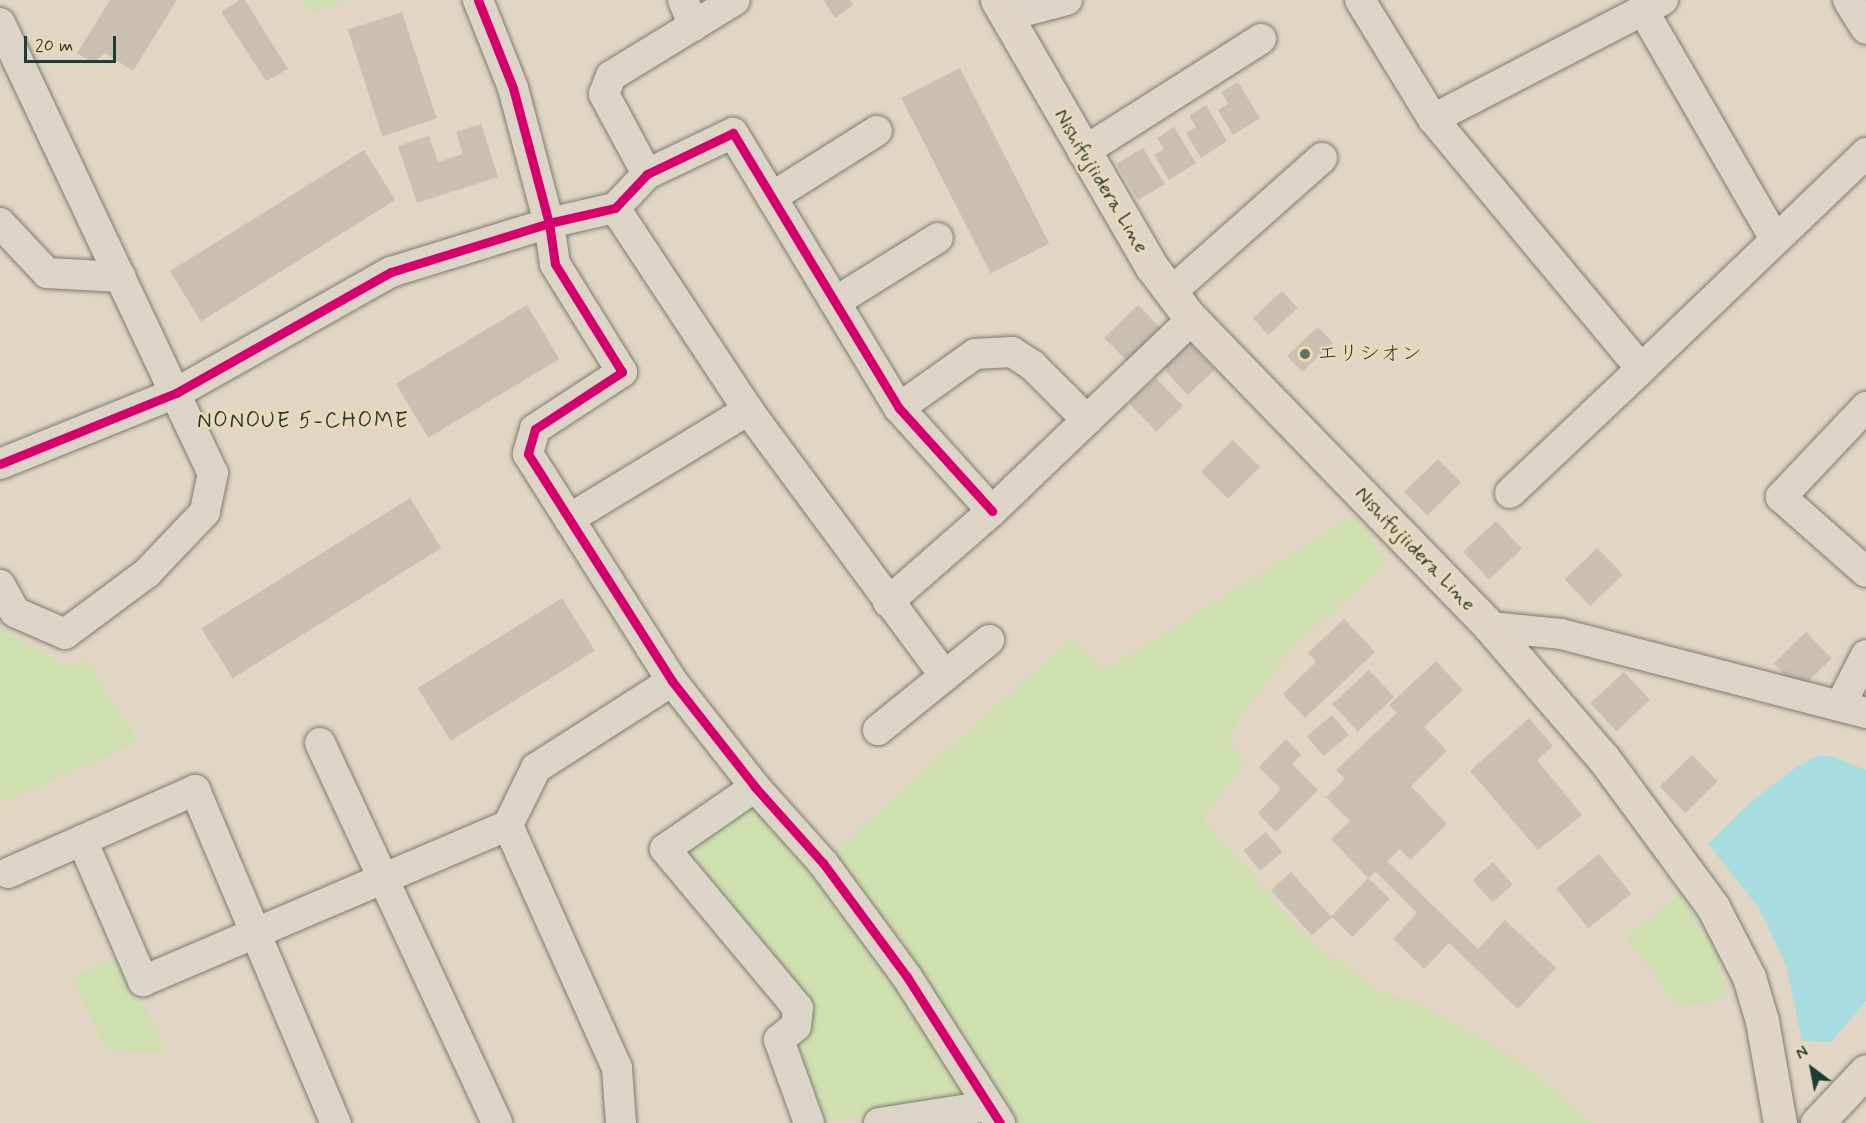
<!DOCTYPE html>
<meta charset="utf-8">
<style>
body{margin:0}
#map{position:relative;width:1866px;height:1123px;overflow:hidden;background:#e0d6c3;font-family:Mynerve,"Klee One",sans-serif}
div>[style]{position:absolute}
.green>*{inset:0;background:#d0dfb0}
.water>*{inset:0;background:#a7dce0}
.building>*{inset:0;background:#cac0b1;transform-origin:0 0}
.roads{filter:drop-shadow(0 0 2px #7b7c72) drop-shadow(0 0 2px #7b7c72)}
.minor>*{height:30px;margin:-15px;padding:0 15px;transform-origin:15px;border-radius:15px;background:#dcd4c7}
.major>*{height:33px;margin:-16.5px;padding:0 16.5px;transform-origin:16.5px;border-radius:16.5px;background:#ded5c7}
.cycleway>*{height:9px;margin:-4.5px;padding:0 4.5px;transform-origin:4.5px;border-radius:4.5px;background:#d6006c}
.dots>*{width:16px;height:16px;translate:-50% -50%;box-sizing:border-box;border:3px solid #ecdab7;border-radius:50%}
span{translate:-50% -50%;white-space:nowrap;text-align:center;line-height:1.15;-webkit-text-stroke:5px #ecdab7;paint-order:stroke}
.street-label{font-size:21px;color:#1f3d34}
.poi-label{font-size:21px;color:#1f3d34}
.left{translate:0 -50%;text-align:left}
.neighbourhood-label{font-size:22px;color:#1f3d34;letter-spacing:1.5px}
.north{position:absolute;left:1782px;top:1039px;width:60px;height:60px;-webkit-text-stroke:4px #ecdab7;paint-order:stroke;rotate:328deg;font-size:16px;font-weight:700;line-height:24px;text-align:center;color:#1f3d34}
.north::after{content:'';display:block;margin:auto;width:21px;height:27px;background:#1f3d34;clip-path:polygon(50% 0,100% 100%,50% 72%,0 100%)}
.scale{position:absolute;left:24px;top:36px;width:92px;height:27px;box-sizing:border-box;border:3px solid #1f3d34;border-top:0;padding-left:8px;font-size:18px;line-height:21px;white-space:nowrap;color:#1f3d34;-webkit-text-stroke:4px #ecdab7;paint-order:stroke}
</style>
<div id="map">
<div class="green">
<i style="clip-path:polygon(302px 0,347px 0,311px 13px)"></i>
<i style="clip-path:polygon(1355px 515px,1386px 563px,1291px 649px,1227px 736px,1244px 762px,1203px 820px,1313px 944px,1382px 992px,1414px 1002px,1511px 1055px,1592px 1123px,1016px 1123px,832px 854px,1071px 639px,1103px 671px)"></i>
<i style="clip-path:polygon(0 623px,4px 630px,68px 667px,84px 658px,138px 742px,0 803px)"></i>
<i style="clip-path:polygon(753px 799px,820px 873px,973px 1100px,819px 1122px,791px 1043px,806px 1032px,679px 851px)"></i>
<i style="clip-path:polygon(1679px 893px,1718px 957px,1726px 999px,1679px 1007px,1626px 938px)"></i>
<i style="clip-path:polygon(122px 956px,165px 1052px,105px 1050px,73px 977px)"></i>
</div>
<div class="water">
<i style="clip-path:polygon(1819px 755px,1836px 758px,1866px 770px,1866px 1001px,1831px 1042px,1802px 1041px,1786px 965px,1759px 908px,1708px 844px,1752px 801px,1795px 768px)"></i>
</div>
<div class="building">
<i style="clip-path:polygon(110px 0,177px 0,133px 71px,105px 53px,93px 63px,77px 53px)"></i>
<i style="clip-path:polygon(240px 0,245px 0,288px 69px,266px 81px,221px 12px)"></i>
<i style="clip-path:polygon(823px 0,850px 0,853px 5px,835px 18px)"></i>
<i style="left:402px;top:12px;width:112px;height:57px;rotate:72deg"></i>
<i style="left:960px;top:68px;width:197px;height:66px;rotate:63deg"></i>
<i style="clip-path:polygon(1238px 82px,1260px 118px,1233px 135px,1218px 110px,1228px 104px,1221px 92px)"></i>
<i style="clip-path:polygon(1206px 105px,1227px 141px,1201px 158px,1186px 133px,1196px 127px,1189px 116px)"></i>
<i style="clip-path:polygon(481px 124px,498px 177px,417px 203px,398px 146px,429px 136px,438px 162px,463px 154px,456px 132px)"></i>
<i style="clip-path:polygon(1174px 127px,1196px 163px,1169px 180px,1154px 155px,1164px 149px,1157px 138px)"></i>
<i style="left:1143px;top:148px;width:42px;height:31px;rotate:59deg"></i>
<i style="left:364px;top:150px;width:59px;height:229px;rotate:58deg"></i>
<i style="left:1282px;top:291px;width:23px;height:40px;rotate:47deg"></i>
<i style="left:527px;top:305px;width:63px;height:153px;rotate:59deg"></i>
<i style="left:1138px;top:305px;width:37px;height:47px;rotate:46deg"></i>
<i style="left:1318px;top:327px;width:22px;height:42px;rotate:47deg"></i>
<i style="left:1189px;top:342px;width:38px;height:37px;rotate:47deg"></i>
<i style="left:1156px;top:378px;width:39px;height:37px;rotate:46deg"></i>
<i style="left:1233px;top:440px;width:38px;height:45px;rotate:45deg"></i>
<i style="left:1438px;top:459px;width:33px;height:47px;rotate:46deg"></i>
<i style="left:410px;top:498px;width:59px;height:246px;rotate:58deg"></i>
<i style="left:1496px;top:521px;width:38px;height:45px;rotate:47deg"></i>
<i style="left:1597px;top:548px;width:37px;height:45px;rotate:46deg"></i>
<i style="left:562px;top:598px;width:62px;height:170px;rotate:58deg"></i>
<i style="clip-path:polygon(1344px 619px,1375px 652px,1305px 718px,1283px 694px,1316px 662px,1308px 653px)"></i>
<i style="left:1806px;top:632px;width:37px;height:45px;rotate:46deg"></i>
<i style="clip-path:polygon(1436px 661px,1463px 690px,1424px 727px,1447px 751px,1411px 786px,1447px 824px,1410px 860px,1400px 849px,1387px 861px,1478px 949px,1505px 920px,1556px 968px,1518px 1009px,1449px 943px,1424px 969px,1393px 939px,1417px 913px,1376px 872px,1368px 878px,1331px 839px,1350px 821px,1326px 797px,1345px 779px,1336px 770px,1397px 713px,1389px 705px)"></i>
<i style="left:1369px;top:670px;width:37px;height:50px;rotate:47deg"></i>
<i style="left:1624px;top:672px;width:38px;height:46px;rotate:47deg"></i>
<i style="left:1332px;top:715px;width:26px;height:33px;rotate:50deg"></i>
<i style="clip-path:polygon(1529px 718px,1553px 746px,1537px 760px,1582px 815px,1538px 850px,1470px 771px)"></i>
<i style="clip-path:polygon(1286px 739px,1301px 755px,1292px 764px,1318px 790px,1276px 832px,1258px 813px,1281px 789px,1259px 767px)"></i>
<i style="left:1692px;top:755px;width:37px;height:45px;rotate:46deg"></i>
<i style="left:1266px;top:832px;width:26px;height:29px;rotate:51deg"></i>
<i style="left:1599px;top:854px;width:51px;height:55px;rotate:51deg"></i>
<i style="left:1493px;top:862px;width:30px;height:27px;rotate:49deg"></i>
<i style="left:1291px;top:872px;width:61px;height:27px;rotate:48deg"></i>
<i style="left:1368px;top:878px;width:30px;height:53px;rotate:44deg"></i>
</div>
<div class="roads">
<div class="minor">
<i style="left:478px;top:0;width:95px;rotate:68.3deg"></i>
<i style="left:513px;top:88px;width:140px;rotate:75.1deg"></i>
<i style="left:549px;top:223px;width:41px;rotate:81.7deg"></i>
<i style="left:555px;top:264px;width:127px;rotate:58.2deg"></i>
<i style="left:622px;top:372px;width:104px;rotate:146.8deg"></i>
<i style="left:535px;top:429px;width:26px;rotate:106deg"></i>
<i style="left:528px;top:454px;width:269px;rotate:57.6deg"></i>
<i style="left:672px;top:681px;width:135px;rotate:51.9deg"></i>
<i style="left:755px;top:787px;width:102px;rotate:48.2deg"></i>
<i style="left:823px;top:863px;width:142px;rotate:53.6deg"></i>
<i style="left:907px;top:977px;width:173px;rotate:57.5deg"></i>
<i style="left:683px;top:0;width:28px;rotate:67deg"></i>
<i style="left:1360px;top:0;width:140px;rotate:58.5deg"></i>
<i style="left:1433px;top:119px;width:325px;rotate:50.2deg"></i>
<i style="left:1641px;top:369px;width:312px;rotate:-43.8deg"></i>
<i style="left:1848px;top:0;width:34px;rotate:58deg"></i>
<i style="left:1644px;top:12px;width:262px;rotate:60deg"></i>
<i style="left:1006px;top:16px;width:63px;rotate:-14.7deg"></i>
<i style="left:0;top:23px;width:498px;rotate:64.7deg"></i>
<i style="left:213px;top:473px;width:40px;rotate:102deg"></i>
<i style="left:205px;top:512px;width:84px;rotate:133.6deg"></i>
<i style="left:147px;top:573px;width:102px;rotate:143.4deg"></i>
<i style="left:65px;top:634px;width:55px;rotate:-156.3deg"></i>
<i style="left:15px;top:612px;width:31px;rotate:-119deg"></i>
<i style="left:1433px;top:119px;width:259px;rotate:-27.4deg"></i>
<i style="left:1083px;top:152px;width:211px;rotate:-32.4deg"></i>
<i style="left:647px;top:174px;width:91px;rotate:-118.3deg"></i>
<i style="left:604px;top:94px;width:19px;rotate:-69deg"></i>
<i style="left:611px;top:76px;width:145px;rotate:-31.5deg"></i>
<i style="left:772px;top:197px;width:124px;rotate:-32.2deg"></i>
<i style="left:615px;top:208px;width:242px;rotate:56.6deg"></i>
<i style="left:748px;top:410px;width:331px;rotate:53.5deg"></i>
<i style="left:0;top:223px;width:69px;rotate:46.8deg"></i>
<i style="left:47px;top:273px;width:74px;rotate:3.1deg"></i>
<i style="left:1171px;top:292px;width:202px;rotate:-41.6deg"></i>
<i style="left:835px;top:302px;width:121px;rotate:-31.9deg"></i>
<i style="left:1866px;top:407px;width:124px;rotate:133.4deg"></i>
<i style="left:1781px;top:497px;width:113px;rotate:41.4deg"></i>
<i style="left:899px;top:408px;width:93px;rotate:-35.4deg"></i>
<i style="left:975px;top:354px;width:37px;rotate:-3deg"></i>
<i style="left:1012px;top:352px;width:24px;rotate:33deg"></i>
<i style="left:1032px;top:365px;width:78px;rotate:45deg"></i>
<i style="left:0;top:464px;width:190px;rotate:-22deg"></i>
<i style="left:176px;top:393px;width:247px;rotate:-29.4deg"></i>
<i style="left:391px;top:272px;width:165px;rotate:-17.2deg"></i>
<i style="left:549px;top:223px;width:68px;rotate:-12.8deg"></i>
<i style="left:615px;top:208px;width:47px;rotate:-46.7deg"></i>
<i style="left:647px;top:174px;width:95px;rotate:-25.5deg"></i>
<i style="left:733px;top:133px;width:321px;rotate:58.9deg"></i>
<i style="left:899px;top:408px;width:139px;rotate:47.9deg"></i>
<i style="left:1510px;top:493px;width:180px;rotate:-43.4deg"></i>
<i style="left:569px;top:519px;width:210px;rotate:-31.3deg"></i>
<i style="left:888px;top:602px;width:138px;rotate:-41.2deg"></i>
<i style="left:992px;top:511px;width:277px;rotate:-43.8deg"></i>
<i style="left:1490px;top:627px;width:71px;rotate:5.6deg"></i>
<i style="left:1561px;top:634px;width:315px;rotate:14.5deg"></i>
<i style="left:1840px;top:706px;width:57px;rotate:-63deg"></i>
<i style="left:878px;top:730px;width:143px;rotate:-39deg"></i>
<i style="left:320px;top:743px;width:419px;rotate:65deg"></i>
<i style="left:755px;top:787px;width:109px;rotate:145.4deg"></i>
<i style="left:665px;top:849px;width:207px;rotate:50.1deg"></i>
<i style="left:798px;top:1008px;width:18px;rotate:96deg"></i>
<i style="left:796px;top:1026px;width:22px;rotate:141deg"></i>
<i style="left:779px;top:1040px;width:88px;rotate:70.1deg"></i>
<i style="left:82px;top:840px;width:154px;rotate:66.6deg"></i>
<i style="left:143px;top:981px;width:397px;rotate:-23.1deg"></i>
<i style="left:8px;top:873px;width:205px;rotate:-23.9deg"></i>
<i style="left:195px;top:790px;width:362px;rotate:67.1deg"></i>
<i style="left:621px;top:1123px;width:55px;rotate:-94.2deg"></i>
<i style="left:617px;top:1068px;width:266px;rotate:-114.2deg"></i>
<i style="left:508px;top:825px;width:64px;rotate:-63.8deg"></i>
<i style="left:536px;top:768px;width:161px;rotate:-32.6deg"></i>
<i style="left:879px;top:1123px;width:110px;rotate:-8.9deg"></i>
</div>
<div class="major">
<i style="left:997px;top:0;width:309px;rotate:59.9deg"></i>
<i style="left:1152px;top:267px;width:60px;rotate:53.1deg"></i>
<i style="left:1188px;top:315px;width:434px;rotate:45.9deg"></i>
<i style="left:1490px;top:627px;width:174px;rotate:49.2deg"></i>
<i style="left:1604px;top:759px;width:184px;rotate:53.6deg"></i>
<i style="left:1713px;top:907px;width:79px;rotate:62.8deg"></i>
<i style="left:1749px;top:977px;width:46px;rotate:73.5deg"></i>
<i style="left:1762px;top:1021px;width:104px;rotate:80deg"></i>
<i style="left:1817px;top:1123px;width:71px;rotate:-46.7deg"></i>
</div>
</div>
<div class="cycleway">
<i style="left:478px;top:0;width:95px;rotate:68.3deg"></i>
<i style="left:513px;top:88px;width:140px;rotate:75.1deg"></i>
<i style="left:549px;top:223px;width:41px;rotate:81.7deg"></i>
<i style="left:555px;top:264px;width:127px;rotate:58.2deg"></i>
<i style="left:622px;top:372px;width:104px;rotate:146.8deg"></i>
<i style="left:535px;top:429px;width:26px;rotate:106deg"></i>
<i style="left:528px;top:454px;width:269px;rotate:57.6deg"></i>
<i style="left:672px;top:681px;width:135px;rotate:51.9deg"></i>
<i style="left:755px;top:787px;width:102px;rotate:48.2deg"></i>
<i style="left:823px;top:863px;width:142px;rotate:53.6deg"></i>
<i style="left:907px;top:977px;width:173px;rotate:57.5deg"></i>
<i style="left:0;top:464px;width:190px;rotate:-22deg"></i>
<i style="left:176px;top:393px;width:247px;rotate:-29.4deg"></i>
<i style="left:391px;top:272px;width:165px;rotate:-17.2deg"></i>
<i style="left:549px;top:223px;width:68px;rotate:-12.8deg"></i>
<i style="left:615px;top:208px;width:47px;rotate:-46.7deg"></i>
<i style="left:647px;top:174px;width:95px;rotate:-25.5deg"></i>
<i style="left:733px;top:133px;width:321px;rotate:58.9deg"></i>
<i style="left:899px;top:408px;width:139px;rotate:47.9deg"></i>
</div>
<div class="dots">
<i style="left:1305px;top:354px;background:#637366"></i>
</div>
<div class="street-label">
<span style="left:1101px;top:181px;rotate:59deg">Nishifujiidera Line</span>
<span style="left:1415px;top:549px;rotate:46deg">Nishifujiidera Line</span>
</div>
<div class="poi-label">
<span class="left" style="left:1317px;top:354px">エリシオン</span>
</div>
<div class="neighbourhood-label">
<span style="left:303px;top:422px">NONOUE 5-CHOME</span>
</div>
<div class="north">N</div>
<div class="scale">20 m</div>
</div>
